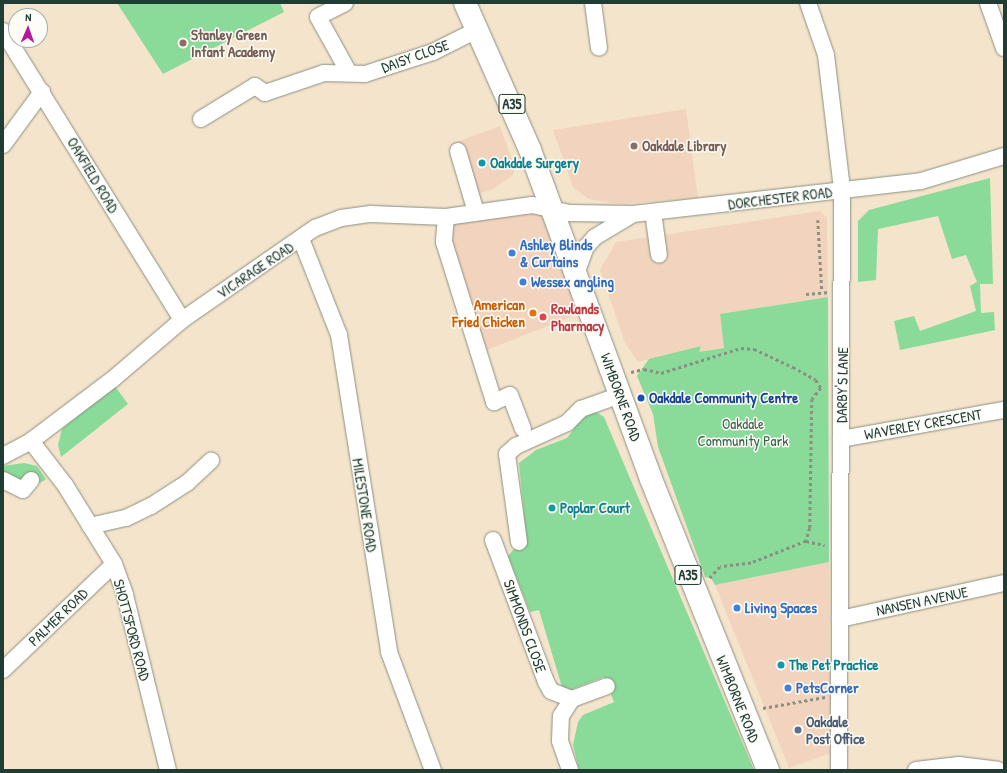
<!DOCTYPE html>
<style>
body{margin:0}
#map{position:relative;width:1007px;height:773px;overflow:hidden;background:#f5e4cc;font-family:"Patrick Hand",sans-serif}
div>[style]{position:absolute}
.built>*{inset:0;background:#f2d4be}
.green>*{inset:0;background:#8ada99}
.path>*{height:2.5px;margin-top:-1.25px;transform-origin:0;background:repeating-linear-gradient(90deg,#8a9080 0 3px,transparent 0 6px)}
.roads{filter:drop-shadow(0 0 1px #8a9080) drop-shadow(0 0 1px #8a9080)}
.minor>*{height:16px;margin:-8px;padding:0 8px;transform-origin:8px;border-radius:8px;background:#fff}
.highway>*{height:22px;margin:-11px;padding:0 11px;transform-origin:11px;border-radius:11px;background:#fff}
.dots>*{width:11px;height:11px;translate:-50% -50%;box-sizing:border-box;border:2px solid #fdfcf7;border-radius:50%}
span{translate:-50% -50%;white-space:nowrap;text-align:center;line-height:1.15;-webkit-text-stroke:3px #fdfcf7;paint-order:stroke}
.shield-label span{padding:1px 3px;background:#fdfcf7;border:1px solid;border-radius:3px;-webkit-text-stroke-width:0}
.shield-label{font-size:14px;color:#1f3d34;font-weight:700}
.education-label{font-size:15px;color:#785e54;font-weight:700}
.left{translate:0 -50%;text-align:left}
.street-label{font-size:15px;color:#1f3d34}
.culture-label{font-size:15px;color:#0d838f;font-weight:700}
.shop-label{font-size:15px;color:#366cbe;font-weight:700}
.food-label{font-size:15px;color:#c56008;font-weight:700}
.right{translate:-100% -50%;text-align:right}
.health-label{font-size:15px;color:#be3a42;font-weight:700}
.transit-label{font-size:15px;color:#164399;font-weight:700}
.park-label{font-size:15px;color:#3a644d}
.service-label{font-size:15px;color:#4e5e75;font-weight:700}
.frame{position:absolute;inset:0;border:4px solid #1f3d34;pointer-events:none}
.north{position:absolute;left:8px;top:8px;width:40px;height:40px;box-sizing:border-box;background:#fdfcf7;border:1px solid #a4b0a9;border-radius:50%;rotate:2deg;font-size:11px;font-weight:700;line-height:16px;text-align:center;color:#1f3d34}
.north::after{content:'';display:block;margin:auto;width:14px;height:18px;background:#b5179e;clip-path:polygon(50% 0,100% 100%,50% 72%,0 100%)}
</style>
<div id="map">
<div class="built">
<i style="clip-path:polygon(686px 109px,698px 198px,619px 204px,588px 199px,573px 187px,553px 130px)"></i>
<i style="clip-path:polygon(500px 126px,515px 169px,513px 175px,493px 189px,469px 197px,453px 143px)"></i>
<i style="clip-path:polygon(552px 209px,590px 309px,477px 354px,446px 217px)"></i>
<i style="clip-path:polygon(820px 211px,827px 218px,828px 297px,720px 314px,724px 348px,698px 352px,701px 346px,638px 362px,625px 343px,600px 270px,616px 242px)"></i>
<i style="clip-path:polygon(829px 562px,831px 753px,789px 768px,715px 585px)"></i>
</div>
<div class="green">
<i style="clip-path:polygon(117px 3px,280px 3px,284px 12px,163px 74px)"></i>
<i style="clip-path:polygon(990px 178px,993px 284px,980px 284px,981px 313px,994px 312px,995px 330px,900px 350px,894px 321px,914px 316px,920px 331px,976px 311px,970px 286px,977px 282px,966px 255px,952px 259px,938px 216px,878px 229px,876px 280px,858px 282px,858px 221px,869px 210px)"></i>
<i style="clip-path:polygon(828px 297px,829px 562px,715px 585px,711px 578px,705px 577px,658px 447px,653px 414px,637px 376px,649px 359px,701px 346px,699px 352px,724px 348px,720px 314px)"></i>
<i style="clip-path:polygon(114px 385px,128px 404px,61px 457px,58px 445px,62px 429px)"></i>
<i style="clip-path:polygon(595px 411px,604px 417px,754px 770px,579px 770px,573px 745px,578px 722px,583px 715px,614px 702px,604px 677px,570px 690px,562px 687px,539px 610px,530px 612px,508px 556px,514px 549px,527px 545px,519px 463px,536px 450px,567px 438px,585px 414px)"></i>
<i style="clip-path:polygon(24px 463px,37px 466px,46px 479px,40px 483px,32px 476px,23px 484px,3px 475px,3px 466px)"></i>
</div>
<div class="path">
<i style="left:818px;top:220px;width:72px;rotate:86.8deg"></i>
<i style="left:806px;top:294px;width:21px;rotate:-5deg"></i>
<i style="left:631px;top:372px;width:13px;rotate:-13deg"></i>
<i style="left:644px;top:369px;width:17px;rotate:13deg"></i>
<i style="left:661px;top:373px;width:84px;rotate:-17.4deg"></i>
<i style="left:741px;top:348px;width:13px;rotate:4deg"></i>
<i style="left:754px;top:349px;width:43px;rotate:24.8deg"></i>
<i style="left:793px;top:367px;width:26px;rotate:29deg"></i>
<i style="left:816px;top:380px;width:9px;rotate:58deg"></i>
<i style="left:821px;top:388px;width:14px;rotate:129deg"></i>
<i style="left:812px;top:399px;width:129px;rotate:90.9deg"></i>
<i style="left:810px;top:528px;width:14px;rotate:107deg"></i>
<i style="left:806px;top:541px;width:59px;rotate:158.2deg"></i>
<i style="left:751px;top:563px;width:31px;rotate:173deg"></i>
<i style="left:720px;top:567px;width:15px;rotate:132deg"></i>
<i style="left:806px;top:541px;width:19px;rotate:12deg"></i>
<i style="left:763px;top:708px;width:63px;rotate:-10.1deg"></i>
</div>
<div class="roads">
<div class="minor">
<i style="left:345px;top:3px;width:30px;rotate:153deg"></i>
<i style="left:318px;top:17px;width:64px;rotate:61deg"></i>
<i style="left:593px;top:3px;width:45px;rotate:82.4deg"></i>
<i style="left:808px;top:3px;width:55px;rotate:70.9deg"></i>
<i style="left:826px;top:55px;width:136px;rotate:83.2deg"></i>
<i style="left:842px;top:190px;width:580px;rotate:90.3deg"></i>
<i style="left:988px;top:3px;width:48px;rotate:70.4deg"></i>
<i style="left:3px;top:31px;width:340px;rotate:58.2deg"></i>
<i style="left:201px;top:119px;width:63px;rotate:-31.4deg"></i>
<i style="left:255px;top:86px;width:12px;rotate:35deg"></i>
<i style="left:265px;top:93px;width:62px;rotate:-18.7deg"></i>
<i style="left:324px;top:73px;width:41px;rotate:1.4deg"></i>
<i style="left:365px;top:74px;width:71px;rotate:-17.9deg"></i>
<i style="left:433px;top:52px;width:51px;rotate:-26.6deg"></i>
<i style="left:3px;top:145px;width:66px;rotate:-53.7deg"></i>
<i style="left:458px;top:151px;width:64px;rotate:73.6deg"></i>
<i style="left:653px;top:212px;width:43px;rotate:82.1deg"></i>
<i style="left:446px;top:217px;width:25px;rotate:95deg"></i>
<i style="left:444px;top:242px;width:168px;rotate:72.6deg"></i>
<i style="left:494px;top:402px;width:17px;rotate:-24deg"></i>
<i style="left:510px;top:395px;width:36px;rotate:69deg"></i>
<i style="left:301px;top:239px;width:103px;rotate:68.4deg"></i>
<i style="left:339px;top:335px;width:321px;rotate:81deg"></i>
<i style="left:389px;top:652px;width:126px;rotate:69.6deg"></i>
<i style="left:576px;top:274px;width:29px;rotate:-70deg"></i>
<i style="left:586px;top:247px;width:13px;rotate:-48deg"></i>
<i style="left:595px;top:237px;width:41px;rotate:-31deg"></i>
<i style="left:841px;top:439px;width:166px;rotate:-10.1deg"></i>
<i style="left:31px;top:441px;width:56px;rotate:52.3deg"></i>
<i style="left:65px;top:485px;width:93px;rotate:58.2deg"></i>
<i style="left:114px;top:564px;width:33px;rotate:70deg"></i>
<i style="left:125px;top:595px;width:180px;rotate:76.2deg"></i>
<i style="left:3px;top:456px;width:32px;rotate:-28deg"></i>
<i style="left:31px;top:441px;width:103px;rotate:-37.1deg"></i>
<i style="left:113px;top:379px;width:91px;rotate:-40.5deg"></i>
<i style="left:182px;top:320px;width:162px;rotate:-34.7deg"></i>
<i style="left:315px;top:228px;width:28px;rotate:-21deg"></i>
<i style="left:341px;top:218px;width:30px;rotate:-8deg"></i>
<i style="left:371px;top:214px;width:75px;rotate:2.3deg"></i>
<i style="left:446px;top:217px;width:87px;rotate:-7.9deg"></i>
<i style="left:532px;top:205px;width:40px;rotate:12deg"></i>
<i style="left:571px;top:213px;width:62px;rotate:0.9deg"></i>
<i style="left:633px;top:214px;width:290px;rotate:-6.5deg"></i>
<i style="left:921px;top:181px;width:87px;rotate:-16.8deg"></i>
<i style="left:3px;top:480px;width:22px;rotate:27deg"></i>
<i style="left:23px;top:490px;width:13px;rotate:-51deg"></i>
<i style="left:90px;top:526px;width:37px;rotate:-13deg"></i>
<i style="left:126px;top:518px;width:28px;rotate:-26deg"></i>
<i style="left:151px;top:506px;width:43px;rotate:-32.6deg"></i>
<i style="left:187px;top:483px;width:33px;rotate:-43deg"></i>
<i style="left:493px;top:540px;width:152px;rotate:69.5deg"></i>
<i style="left:546px;top:682px;width:10px;rotate:61deg"></i>
<i style="left:551px;top:691px;width:22px;rotate:21deg"></i>
<i style="left:519px;top:542px;width:89px;rotate:-97.8deg"></i>
<i style="left:507px;top:454px;width:12px;rotate:-42deg"></i>
<i style="left:516px;top:446px;width:56px;rotate:-24.3deg"></i>
<i style="left:567px;top:423px;width:20px;rotate:-45deg"></i>
<i style="left:581px;top:409px;width:41px;rotate:-19.7deg"></i>
<i style="left:840px;top:619px;width:168px;rotate:-12.4deg"></i>
<i style="left:3px;top:670px;width:153px;rotate:-43.7deg"></i>
<i style="left:570px;top:770px;width:31px;rotate:-109deg"></i>
<i style="left:560px;top:741px;width:25px;rotate:-88deg"></i>
<i style="left:561px;top:716px;width:20px;rotate:-57deg"></i>
<i style="left:572px;top:699px;width:37px;rotate:-20deg"></i>
<i style="left:916px;top:770px;width:43px;rotate:-6.6deg"></i>
<i style="left:959px;top:765px;width:39px;rotate:7deg"></i>
</div>
<div class="highway">
<i style="left:465px;top:3px;width:161px;rotate:66.1deg"></i>
<i style="left:530px;top:150px;width:351px;rotate:69.8deg"></i>
<i style="left:651px;top:479px;width:314px;rotate:68.1deg"></i>
</div>
</div>
<div class="dots">
<i style="left:183px;top:43px;background:#8d6e63"></i>
<i style="left:634px;top:146px;background:#8d6e63"></i>
<i style="left:482px;top:163px;background:#0f9aa8"></i>
<i style="left:512px;top:253px;background:#3f7fe0"></i>
<i style="left:523px;top:282px;background:#3f7fe0"></i>
<i style="left:533px;top:313px;background:#e8710a"></i>
<i style="left:543px;top:317px;background:#e0444e"></i>
<i style="left:641px;top:398px;background:#1a4fb4"></i>
<i style="left:552px;top:508px;background:#0f9aa8"></i>
<i style="left:737px;top:608px;background:#3f7fe0"></i>
<i style="left:781px;top:665px;background:#0f9aa8"></i>
<i style="left:788px;top:688px;background:#3f7fe0"></i>
<i style="left:798px;top:730px;background:#5c6f8a"></i>
</div>
<div class="shield-label">
<span style="left:512px;top:104px">A35</span>
<span style="left:688px;top:575px">A35</span>
</div>
<div class="education-label">
<span class="left" style="left:191px;top:43px">Stanley Green<br>Infant Academy</span>
<span class="left" style="left:642px;top:146px">Oakdale Library</span>
</div>
<div class="street-label">
<span style="left:415px;top:56px;rotate:-20deg">DAISY CLOSE</span>
<span style="left:93px;top:175px;rotate:59deg">OAKFIELD ROAD</span>
<span style="left:780px;top:198px;rotate:-7deg">DORCHESTER ROAD</span>
<span style="left:255px;top:270px;rotate:-34deg">VICARAGE ROAD</span>
<span style="left:842px;top:385px;rotate:-89deg">DARBY'S LANE</span>
<span style="left:621px;top:397px;rotate:70deg">WIMBORNE ROAD</span>
<span style="left:923px;top:424px;rotate:-10deg">WAVERLEY CRESCENT</span>
<span style="left:365px;top:505px;rotate:81deg">MILESTONE ROAD</span>
<span style="left:922px;top:601px;rotate:-12deg">NANSEN AVENUE</span>
<span style="left:58px;top:617px;rotate:-44deg">PALMER ROAD</span>
<span style="left:525px;top:626px;rotate:70deg">SIMMONDS CLOSE</span>
<span style="left:132px;top:630px;rotate:75deg">SHOTTSFORD ROAD</span>
<span style="left:738px;top:699px;rotate:68deg">WIMBORNE ROAD</span>
</div>
<div class="culture-label">
<span class="left" style="left:490px;top:163px">Oakdale Surgery</span>
<span class="left" style="left:560px;top:508px">Poplar Court</span>
<span class="left" style="left:789px;top:665px">The Pet Practice</span>
</div>
<div class="shop-label">
<span class="left" style="left:520px;top:253px">Ashley Blinds<br>&amp; Curtains</span>
<span class="left" style="left:531px;top:282px">Wessex angling</span>
<span class="left" style="left:745px;top:608px">Living Spaces</span>
<span class="left" style="left:796px;top:688px">PetsCorner</span>
</div>
<div class="food-label">
<span class="right" style="left:525px;top:313px">American<br>Fried Chicken</span>
</div>
<div class="health-label">
<span class="left" style="left:551px;top:317px">Rowlands<br>Pharmacy</span>
</div>
<div class="transit-label">
<span class="left" style="left:649px;top:398px">Oakdale Community Centre</span>
</div>
<div class="park-label">
<span style="left:743px;top:432px">Oakdale<br>Community Park</span>
</div>
<div class="service-label">
<span class="left" style="left:806px;top:730px">Oakdale<br>Post Office</span>
</div>
<div class="frame"></div>
<div class="north">N</div>
</div>
